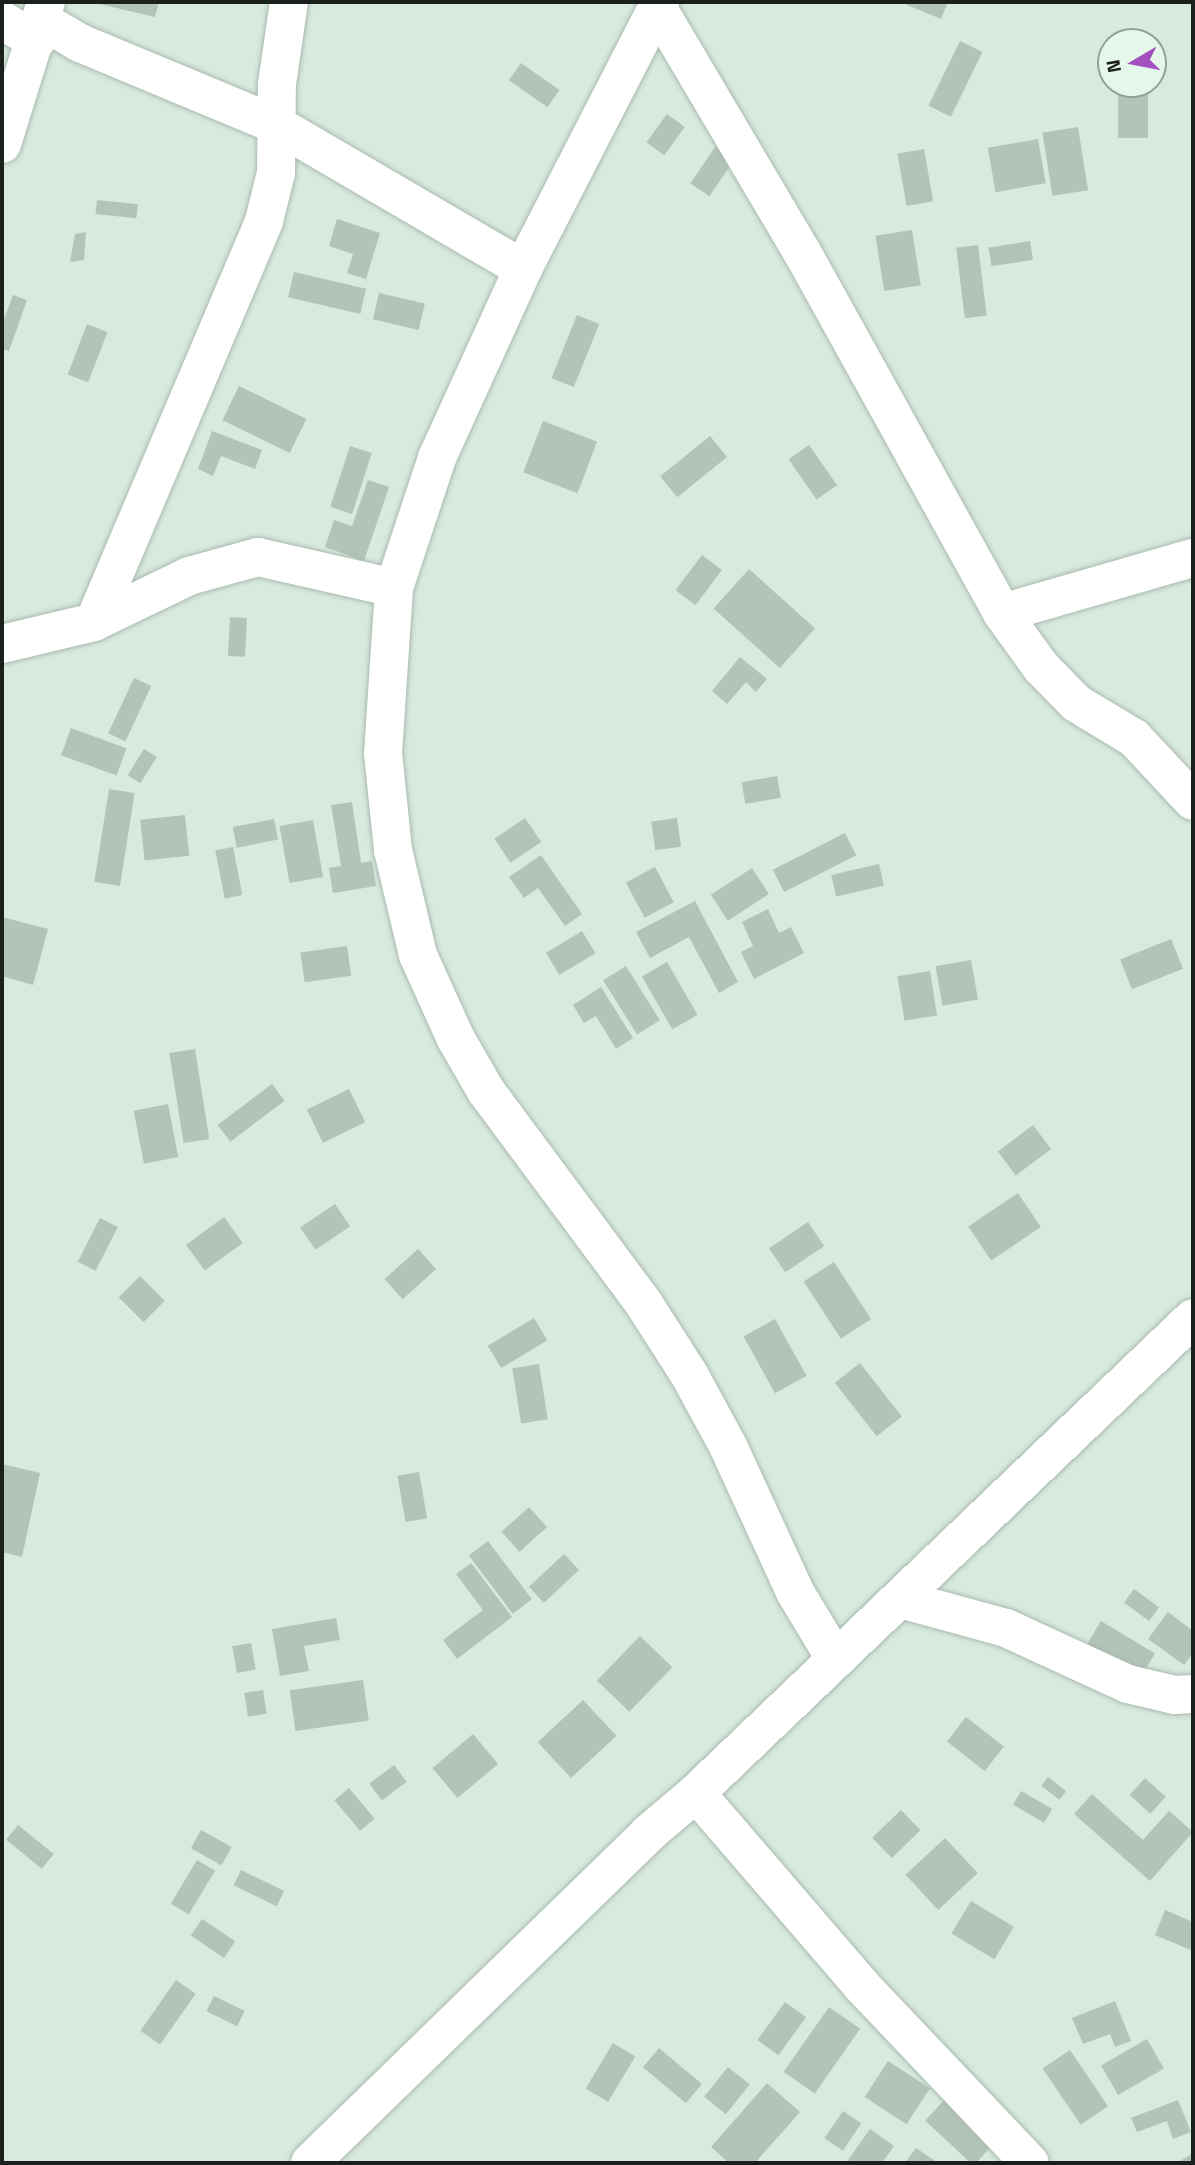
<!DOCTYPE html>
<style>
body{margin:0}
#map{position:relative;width:1195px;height:2165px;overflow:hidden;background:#d8e9de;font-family:"Titillium Web",sans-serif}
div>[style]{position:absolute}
.building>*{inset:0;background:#b2c3b8;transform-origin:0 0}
.roads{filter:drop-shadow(0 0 2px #a9baaf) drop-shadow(0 0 2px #a9baaf)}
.minor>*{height:38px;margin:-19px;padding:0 19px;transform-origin:19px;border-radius:19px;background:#fff}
.tertiary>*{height:38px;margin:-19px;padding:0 19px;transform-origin:19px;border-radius:19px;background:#fff}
.secondary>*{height:38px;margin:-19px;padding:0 19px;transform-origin:19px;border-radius:19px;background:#fff}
span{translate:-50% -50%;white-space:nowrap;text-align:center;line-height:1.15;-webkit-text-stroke:5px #e5f6eb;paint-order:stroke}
.frame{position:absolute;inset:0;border:4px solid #1a201c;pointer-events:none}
.north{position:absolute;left:1097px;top:28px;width:70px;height:70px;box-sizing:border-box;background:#e5f6eb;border:2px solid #94a098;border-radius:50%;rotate:260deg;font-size:19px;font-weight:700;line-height:28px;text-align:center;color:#1a201c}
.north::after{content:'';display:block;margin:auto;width:24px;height:32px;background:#a450be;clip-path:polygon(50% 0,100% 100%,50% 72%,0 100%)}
</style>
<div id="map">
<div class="building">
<i style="clip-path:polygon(91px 2px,159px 2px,155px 17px)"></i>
<i style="clip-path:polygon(900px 2px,948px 2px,941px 19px)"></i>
<i style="left:960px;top:41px;width:25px;height:72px;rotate:26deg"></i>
<i style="left:521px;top:63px;width:47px;height:21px;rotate:35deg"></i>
<i style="left:1118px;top:84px;width:30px;height:54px"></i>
<i style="left:667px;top:114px;width:22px;height:35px;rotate:36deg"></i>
<i style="left:1078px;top:127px;width:64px;height:36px;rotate:81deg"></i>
<i style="left:1038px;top:139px;width:45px;height:51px;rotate:80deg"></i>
<i style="left:715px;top:147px;width:23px;height:44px;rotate:34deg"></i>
<i style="left:924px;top:149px;width:53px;height:27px;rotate:80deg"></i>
<i style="left:97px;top:200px;width:41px;height:14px;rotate:6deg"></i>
<i style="clip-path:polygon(337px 219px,380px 233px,366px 279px,347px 273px,353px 254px,329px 246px)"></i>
<i style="left:912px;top:230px;width:56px;height:37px;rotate:81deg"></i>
<i style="clip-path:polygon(86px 232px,84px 260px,70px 262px,75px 234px)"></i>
<i style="left:1030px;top:241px;width:19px;height:42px;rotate:81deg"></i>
<i style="left:978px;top:245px;width:71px;height:22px;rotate:83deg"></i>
<i style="left:294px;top:272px;width:74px;height:26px;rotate:13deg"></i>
<i style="left:379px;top:293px;width:47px;height:27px;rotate:13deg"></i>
<i style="clip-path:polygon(13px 295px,27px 300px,9px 351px,2px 349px,2px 325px)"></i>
<i style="left:577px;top:315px;width:24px;height:68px;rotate:22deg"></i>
<i style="left:87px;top:324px;width:22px;height:54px;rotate:21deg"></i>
<i style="left:239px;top:386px;width:75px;height:38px;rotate:26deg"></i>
<i style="left:543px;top:421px;width:58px;height:55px;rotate:21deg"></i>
<i style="clip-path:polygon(212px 431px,262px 450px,255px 469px,221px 456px,213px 476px,198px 469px)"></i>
<i style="left:710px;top:436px;width:27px;height:64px;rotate:51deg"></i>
<i style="left:809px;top:445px;width:49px;height:25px;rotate:55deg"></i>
<i style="left:350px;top:446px;width:23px;height:64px;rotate:18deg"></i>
<i style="clip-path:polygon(368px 480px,389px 487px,364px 561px,325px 547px,334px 520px,352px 526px)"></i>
<i style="left:702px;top:555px;width:25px;height:44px;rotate:37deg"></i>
<i style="left:749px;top:569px;width:89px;height:53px;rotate:42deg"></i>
<i style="left:230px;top:617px;width:17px;height:39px;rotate:3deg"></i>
<i style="clip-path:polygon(740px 657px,767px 679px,756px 692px,746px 682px,727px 704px,712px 691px)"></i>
<i style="left:134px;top:678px;width:19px;height:61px;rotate:25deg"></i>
<i style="left:71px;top:728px;width:59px;height:29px;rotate:20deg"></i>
<i style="left:144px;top:749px;width:15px;height:31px;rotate:32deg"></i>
<i style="left:777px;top:776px;width:22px;height:36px;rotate:80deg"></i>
<i style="left:109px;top:789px;width:26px;height:94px;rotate:9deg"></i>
<i style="clip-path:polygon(352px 802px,361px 863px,372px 861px,376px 886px,333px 893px,329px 868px,341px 866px,331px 805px)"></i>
<i style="left:185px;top:815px;width:41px;height:45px;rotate:84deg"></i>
<i style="left:525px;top:818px;width:29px;height:37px;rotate:56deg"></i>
<i style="left:677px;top:818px;width:29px;height:26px;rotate:82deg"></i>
<i style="left:274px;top:819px;width:21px;height:42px;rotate:79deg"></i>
<i style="left:313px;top:820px;width:58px;height:34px;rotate:80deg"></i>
<i style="left:845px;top:833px;width:25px;height:81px;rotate:63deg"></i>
<i style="left:233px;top:847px;width:49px;height:18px;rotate:79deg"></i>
<i style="clip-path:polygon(541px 855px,582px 914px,565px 926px,538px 888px,524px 898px,509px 877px)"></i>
<i style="left:879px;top:864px;width:22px;height:49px;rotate:77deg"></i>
<i style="left:655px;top:867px;width:40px;height:33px;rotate:62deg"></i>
<i style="left:752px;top:868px;width:31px;height:49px;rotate:57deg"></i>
<i style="clip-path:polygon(695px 901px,738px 982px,719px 993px,689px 937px,650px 958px,636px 932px)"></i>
<i style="clip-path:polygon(768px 909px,779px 933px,791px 927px,804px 953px,754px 979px,741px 952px,753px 946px,742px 922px)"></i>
<i style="clip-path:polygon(2px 917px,48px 929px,33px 985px,2px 976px)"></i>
<i style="left:582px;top:931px;width:26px;height:42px;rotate:59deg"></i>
<i style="left:1171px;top:939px;width:32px;height:55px;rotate:68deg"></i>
<i style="left:347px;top:946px;width:30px;height:47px;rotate:82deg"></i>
<i style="left:971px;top:960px;width:40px;height:36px;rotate:80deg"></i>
<i style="left:667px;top:962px;width:61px;height:29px;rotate:60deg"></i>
<i style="left:626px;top:966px;width:64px;height:27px;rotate:58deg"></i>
<i style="left:930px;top:971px;width:45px;height:33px;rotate:81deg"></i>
<i style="clip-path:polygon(601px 987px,633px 1038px,616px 1049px,596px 1016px,584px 1023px,573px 1005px)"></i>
<i style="left:195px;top:1049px;width:91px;height:26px;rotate:81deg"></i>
<i style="left:272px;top:1084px;width:21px;height:68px;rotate:53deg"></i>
<i style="left:349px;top:1089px;width:37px;height:47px;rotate:64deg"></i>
<i style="left:168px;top:1104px;width:54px;height:35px;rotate:79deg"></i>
<i style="left:1033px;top:1125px;width:30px;height:44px;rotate:53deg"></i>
<i style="left:1018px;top:1193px;width:41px;height:60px;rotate:56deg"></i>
<i style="left:335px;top:1204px;width:27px;height:42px;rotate:56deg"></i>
<i style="left:224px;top:1217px;width:32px;height:47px;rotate:54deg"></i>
<i style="left:100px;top:1218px;width:20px;height:49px;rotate:27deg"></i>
<i style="left:808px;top:1222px;width:29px;height:47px;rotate:56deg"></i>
<i style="left:418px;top:1249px;width:27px;height:45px;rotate:48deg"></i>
<i style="left:834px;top:1262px;width:68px;height:36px;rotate:57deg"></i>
<i style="left:140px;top:1276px;width:35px;height:30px;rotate:45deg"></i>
<i style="left:534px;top:1318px;width:26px;height:54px;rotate:59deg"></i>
<i style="left:775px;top:1319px;width:65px;height:36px;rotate:61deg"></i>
<i style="left:860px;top:1363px;width:68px;height:32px;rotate:52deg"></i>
<i style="left:539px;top:1364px;width:56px;height:27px;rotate:81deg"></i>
<i style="clip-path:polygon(2px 1464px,40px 1473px,22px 1557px,2px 1552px)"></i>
<i style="left:419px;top:1472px;width:47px;height:22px;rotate:80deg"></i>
<i style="left:529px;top:1507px;width:27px;height:37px;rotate:48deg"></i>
<i style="left:488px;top:1541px;width:73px;height:24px;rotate:53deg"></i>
<i style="left:564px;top:1554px;width:22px;height:48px;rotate:47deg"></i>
<i style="clip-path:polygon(471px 1563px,512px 1617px,457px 1659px,443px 1640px,483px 1610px,456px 1574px)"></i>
<i style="left:1134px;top:1589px;width:31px;height:17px;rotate:36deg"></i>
<i style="clip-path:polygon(1168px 1612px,1193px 1631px,1193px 1653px,1184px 1665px,1148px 1639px)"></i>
<i style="clip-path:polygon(336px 1618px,340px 1640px,304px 1646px,309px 1671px,280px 1676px,272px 1629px)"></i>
<i style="left:1101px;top:1621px;width:63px;height:27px;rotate:31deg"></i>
<i style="left:640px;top:1636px;width:45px;height:62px;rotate:44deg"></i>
<i style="left:251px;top:1643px;width:27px;height:19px;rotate:80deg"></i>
<i style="left:363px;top:1680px;width:41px;height:74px;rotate:82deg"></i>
<i style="left:263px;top:1690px;width:24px;height:19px;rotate:81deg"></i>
<i style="left:583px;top:1700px;width:49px;height:62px;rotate:47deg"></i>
<i style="left:966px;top:1717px;width:48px;height:31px;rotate:38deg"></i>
<i style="left:473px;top:1734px;width:39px;height:53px;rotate:50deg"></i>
<i style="left:394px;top:1765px;width:21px;height:31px;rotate:53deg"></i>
<i style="left:1048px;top:1777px;width:23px;height:11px;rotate:38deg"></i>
<i style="left:1145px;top:1778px;width:28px;height:23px;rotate:42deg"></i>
<i style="left:349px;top:1788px;width:40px;height:19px;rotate:50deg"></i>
<i style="left:1021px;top:1791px;width:36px;height:16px;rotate:30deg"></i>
<i style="clip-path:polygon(1092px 1794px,1143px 1840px,1169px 1811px,1193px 1832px,1150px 1881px,1074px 1814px)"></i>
<i style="left:901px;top:1810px;width:28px;height:40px;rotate:46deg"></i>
<i style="left:18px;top:1825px;width:46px;height:19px;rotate:39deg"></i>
<i style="left:201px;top:1830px;width:35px;height:21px;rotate:29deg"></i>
<i style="left:945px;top:1838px;width:48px;height:54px;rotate:47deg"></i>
<i style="left:197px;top:1860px;width:21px;height:51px;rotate:31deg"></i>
<i style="left:241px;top:1870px;width:48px;height:17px;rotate:26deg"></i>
<i style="left:971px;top:1901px;width:50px;height:38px;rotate:31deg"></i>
<i style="clip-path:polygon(1165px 1910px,1193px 1922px,1193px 1951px,1155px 1935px)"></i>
<i style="left:202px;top:1919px;width:40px;height:20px;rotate:34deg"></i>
<i style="left:176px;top:1980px;width:24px;height:62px;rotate:35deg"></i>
<i style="left:214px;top:1996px;width:34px;height:17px;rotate:26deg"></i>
<i style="clip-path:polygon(1115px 2001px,1131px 2041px,1115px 2047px,1110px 2034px,1083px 2044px,1072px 2018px)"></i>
<i style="left:785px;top:2002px;width:26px;height:47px;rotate:36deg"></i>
<i style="left:829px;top:2007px;width:38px;height:79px;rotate:35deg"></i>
<i style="left:1147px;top:2039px;width:34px;height:53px;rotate:60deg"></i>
<i style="left:613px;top:2043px;width:26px;height:53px;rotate:31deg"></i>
<i style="left:659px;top:2048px;width:56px;height:25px;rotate:40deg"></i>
<i style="left:1070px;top:2050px;width:68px;height:33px;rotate:56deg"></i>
<i style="left:888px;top:2061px;width:50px;height:43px;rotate:33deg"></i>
<i style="left:728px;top:2067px;width:28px;height:38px;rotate:39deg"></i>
<i style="clip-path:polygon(767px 2083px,800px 2112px,755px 2163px,729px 2163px,711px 2147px)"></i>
<i style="left:949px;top:2095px;width:66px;height:35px;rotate:43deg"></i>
<i style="clip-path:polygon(1178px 2100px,1191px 2132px,1173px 2139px,1167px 2121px,1137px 2132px,1131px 2118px)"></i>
<i style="left:843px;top:2111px;width:22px;height:33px;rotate:34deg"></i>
<i style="clip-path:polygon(870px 2129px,894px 2146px,882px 2163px,853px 2163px,848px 2160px)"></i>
<i style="clip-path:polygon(916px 2148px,938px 2163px,905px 2163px)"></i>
<i style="clip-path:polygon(1193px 2153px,1193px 2163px,1177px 2163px)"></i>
</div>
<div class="roads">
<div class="minor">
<i style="left:660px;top:2px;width:300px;rotate:117.2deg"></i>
<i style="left:523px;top:269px;width:208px;rotate:114.5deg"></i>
<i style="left:437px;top:458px;width:137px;rotate:108.3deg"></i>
<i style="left:394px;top:588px;width:165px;rotate:93.8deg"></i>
<i style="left:383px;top:753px;width:98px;rotate:84.1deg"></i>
<i style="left:393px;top:850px;width:108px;rotate:76.6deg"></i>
<i style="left:418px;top:955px;width:92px;rotate:65.7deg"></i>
<i style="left:456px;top:1039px;width:60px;rotate:60deg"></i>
<i style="left:486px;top:1091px;width:265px;rotate:53.4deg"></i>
<i style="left:644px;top:1304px;width:85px;rotate:57.4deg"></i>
<i style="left:690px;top:1376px;width:80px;rotate:61.5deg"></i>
<i style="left:728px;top:1446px;width:161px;rotate:65.3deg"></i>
<i style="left:795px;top:1592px;width:79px;rotate:58.9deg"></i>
<i style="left:657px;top:7px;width:285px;rotate:59.4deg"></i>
<i style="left:802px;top:252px;width:413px;rotate:61deg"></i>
<i style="left:1002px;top:613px;width:67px;rotate:54.2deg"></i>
<i style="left:1041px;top:667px;width:50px;rotate:45.8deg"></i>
<i style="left:1076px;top:703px;width:68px;rotate:31.1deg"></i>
<i style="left:1134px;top:738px;width:86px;rotate:46.9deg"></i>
<i style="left:2px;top:20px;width:40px;rotate:32deg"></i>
<i style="left:41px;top:20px;width:45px;rotate:30.5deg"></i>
<i style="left:80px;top:43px;width:213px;rotate:22.6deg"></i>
<i style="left:277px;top:125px;width:285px;rotate:30.3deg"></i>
<i style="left:1002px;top:613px;width:199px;rotate:-16.1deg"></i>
<i style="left:94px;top:622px;width:436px;rotate:-67deg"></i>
<i style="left:264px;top:221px;width:49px;rotate:-76deg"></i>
<i style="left:276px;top:173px;width:89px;rotate:-89.4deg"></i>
<i style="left:277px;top:84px;width:83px;rotate:-81.7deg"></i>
<i style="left:2px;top:644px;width:95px;rotate:-13.4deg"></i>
<i style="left:94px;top:622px;width:106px;rotate:-25.8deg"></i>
<i style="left:189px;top:576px;width:72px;rotate:-15.4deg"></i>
<i style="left:258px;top:557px;width:139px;rotate:12.8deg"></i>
<i style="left:900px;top:1599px;width:110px;rotate:15.3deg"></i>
<i style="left:1006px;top:1628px;width:134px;rotate:24.7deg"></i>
<i style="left:1128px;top:1684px;width:48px;rotate:13.2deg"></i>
<i style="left:1175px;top:1695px;width:18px;rotate:-3deg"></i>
<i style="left:696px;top:1793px;width:253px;rotate:49.3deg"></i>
<i style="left:861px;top:1985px;width:245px;rotate:46.5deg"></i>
</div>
<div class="tertiary">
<i style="left:2px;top:144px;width:149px;rotate:-72.8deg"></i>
</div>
<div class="secondary">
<i style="left:310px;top:2163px;width:473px;rotate:-44.2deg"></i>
<i style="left:649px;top:1833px;width:62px;rotate:-40.4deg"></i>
<i style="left:696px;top:1793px;width:687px;rotate:-43.7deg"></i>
</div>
</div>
<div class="frame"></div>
<div class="north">N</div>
</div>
